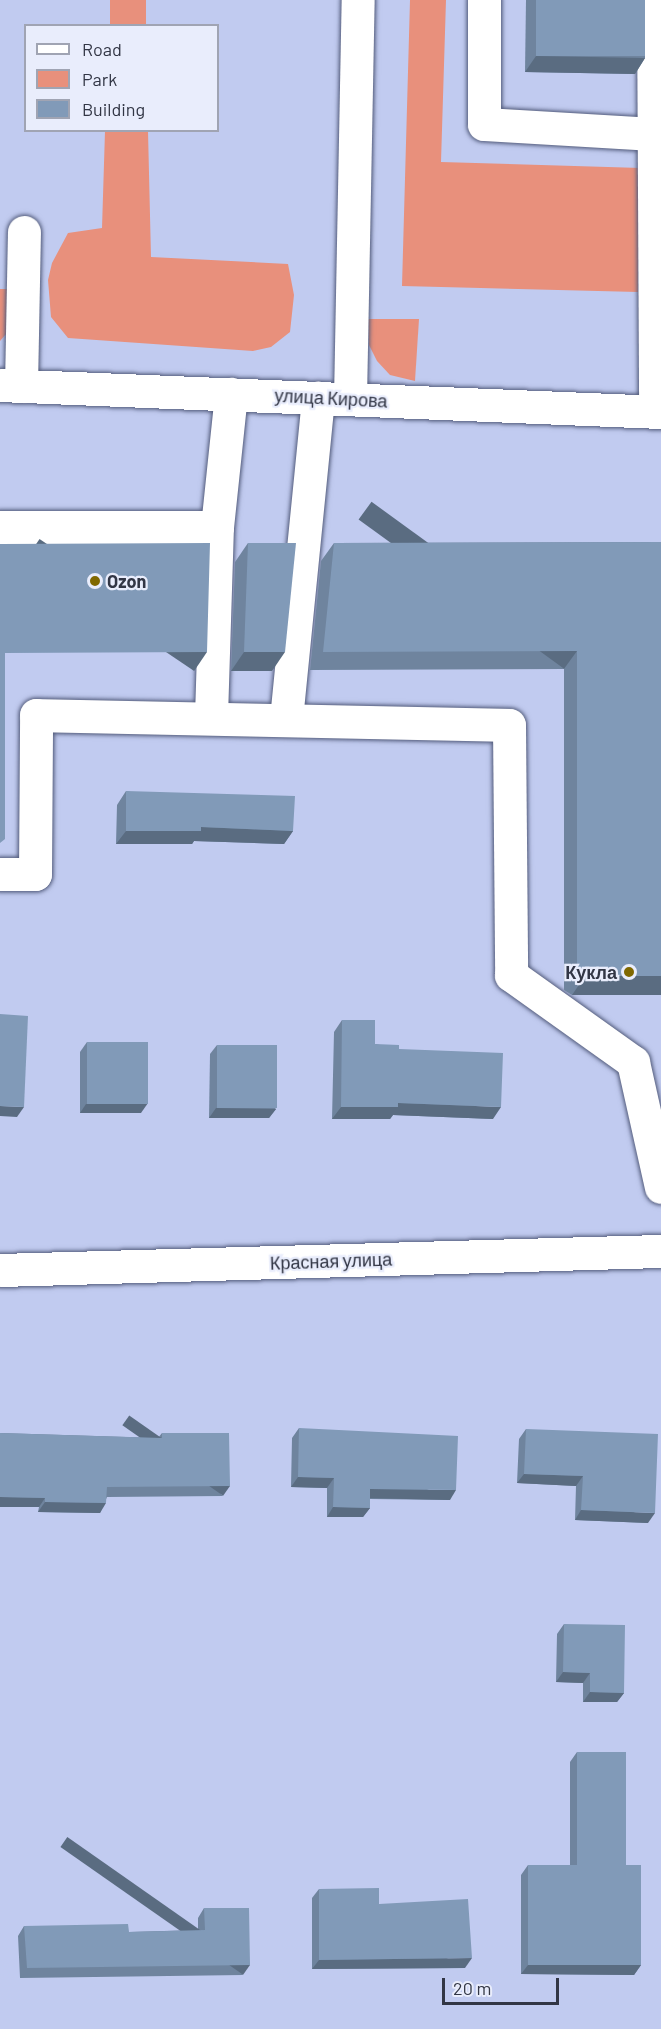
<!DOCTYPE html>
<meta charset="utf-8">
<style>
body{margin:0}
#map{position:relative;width:661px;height:2029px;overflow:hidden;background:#c1cbf0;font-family:Barlow,sans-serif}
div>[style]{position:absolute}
.green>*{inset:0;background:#e8907c;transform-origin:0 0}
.roads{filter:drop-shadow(0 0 2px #535c7c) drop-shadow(0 0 2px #535c7c)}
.minor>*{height:33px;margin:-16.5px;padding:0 16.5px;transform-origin:16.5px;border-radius:16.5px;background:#fff}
.major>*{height:33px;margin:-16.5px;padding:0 16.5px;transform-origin:16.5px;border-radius:16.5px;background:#fff}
.wall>*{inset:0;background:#6f849e}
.shaded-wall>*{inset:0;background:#5a6c81;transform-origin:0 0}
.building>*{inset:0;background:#819ab8;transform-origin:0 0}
.dots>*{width:16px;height:16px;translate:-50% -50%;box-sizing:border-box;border:3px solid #e9edfc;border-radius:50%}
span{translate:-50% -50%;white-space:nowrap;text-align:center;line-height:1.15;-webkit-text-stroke:4.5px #e9edfc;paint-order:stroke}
.street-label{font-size:18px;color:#323645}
.poi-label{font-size:18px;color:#323645;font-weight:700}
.left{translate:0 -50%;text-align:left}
.right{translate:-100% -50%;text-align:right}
.legend{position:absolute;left:24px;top:24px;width:195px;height:108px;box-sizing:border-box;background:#e9edfc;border:2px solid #a0a4b3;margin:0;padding:8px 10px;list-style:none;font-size:18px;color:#323645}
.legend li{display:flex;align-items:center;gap:12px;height:30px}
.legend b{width:30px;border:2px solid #a0a4b3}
.scale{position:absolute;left:442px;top:1978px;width:117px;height:27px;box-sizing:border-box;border:3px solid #323645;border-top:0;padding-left:8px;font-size:18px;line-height:21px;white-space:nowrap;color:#323645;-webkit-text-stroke:4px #e9edfc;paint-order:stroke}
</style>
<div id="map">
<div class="green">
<i style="left:110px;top:0;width:36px;height:25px"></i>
<i style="clip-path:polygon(410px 0,446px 0,441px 162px,641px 168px,638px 292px,402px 286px)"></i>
<i style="clip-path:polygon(105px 131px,148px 131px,151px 257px,288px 264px,294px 295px,290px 332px,271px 347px,253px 351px,68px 338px,51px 317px,48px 280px,52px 263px,68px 233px,102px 228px)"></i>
<i style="clip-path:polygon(0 289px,10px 289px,6px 334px,0 341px)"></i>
<i style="clip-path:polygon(368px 319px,419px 319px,415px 381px,390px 375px,377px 361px,369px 345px)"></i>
</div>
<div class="roads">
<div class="minor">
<i style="left:484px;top:0;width:124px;rotate:90deg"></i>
<i style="left:484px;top:124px;width:170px;rotate:3.4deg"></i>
<i style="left:653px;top:0;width:412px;rotate:89.7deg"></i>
<i style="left:21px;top:386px;width:154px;rotate:-88.9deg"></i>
<i style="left:350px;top:399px;width:399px;rotate:-88.9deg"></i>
<i style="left:0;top:527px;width:217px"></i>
<i style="left:211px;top:716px;width:189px;rotate:-88.2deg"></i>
<i style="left:217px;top:527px;width:134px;rotate:-84deg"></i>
<i style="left:286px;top:719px;width:323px;rotate:-84.3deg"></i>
<i style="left:0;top:874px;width:35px"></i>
<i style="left:35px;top:874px;width:159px;rotate:-89.6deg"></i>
<i style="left:36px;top:715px;width:473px;rotate:1.2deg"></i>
<i style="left:509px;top:725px;width:250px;rotate:89.5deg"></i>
<i style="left:511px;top:975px;width:150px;rotate:35.5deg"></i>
<i style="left:633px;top:1062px;width:128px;rotate:77.4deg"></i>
<i style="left:0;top:1270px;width:661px;rotate:-1.65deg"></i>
</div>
<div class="major">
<i style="left:0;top:385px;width:662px;rotate:2.34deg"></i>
</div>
</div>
<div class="wall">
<i style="clip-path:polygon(526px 0,645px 0,645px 58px,635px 74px,525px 72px)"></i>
<i style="clip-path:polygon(661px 542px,661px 995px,572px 995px,564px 990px,564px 669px,310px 670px,321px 561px,334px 543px)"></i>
<i style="clip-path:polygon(248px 543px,272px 671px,231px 671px,235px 562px)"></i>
<i style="clip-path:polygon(126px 791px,293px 831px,284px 844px,194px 841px,192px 844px,116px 844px,117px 805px)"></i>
<i style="clip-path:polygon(342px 1020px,375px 1044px,399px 1049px,493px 1119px,393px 1115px,390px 1119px,332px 1119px,334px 1032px)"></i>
<i style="clip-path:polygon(87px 1042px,141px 1113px,80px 1113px,80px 1052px)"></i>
<i style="clip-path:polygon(217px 1045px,276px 1109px,269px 1118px,209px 1118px,210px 1054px)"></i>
<i style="clip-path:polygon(299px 1428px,450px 1500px,370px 1499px,370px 1508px,363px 1517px,327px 1517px,327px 1488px,291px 1487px,292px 1438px)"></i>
<i style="clip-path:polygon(526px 1429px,648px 1523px,575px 1520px,576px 1486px,517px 1483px,519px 1439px)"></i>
<i style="clip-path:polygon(0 1433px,158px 1438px,162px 1433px,223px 1496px,107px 1497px,100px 1513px,38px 1512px,39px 1507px,0 1507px)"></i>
<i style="clip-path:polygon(564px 1624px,624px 1693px,617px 1702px,583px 1702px,583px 1683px,556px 1682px,557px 1634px)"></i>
<i style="clip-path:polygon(577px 1752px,626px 1865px,641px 1965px,634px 1975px,521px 1974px,521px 1875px,528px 1865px,570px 1865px,570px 1762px)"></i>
<i style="clip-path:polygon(319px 1889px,465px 1968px,312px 1969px,312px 1898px)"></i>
<i style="clip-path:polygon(204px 1908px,243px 1975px,20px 1978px,18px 1936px,24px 1926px,129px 1932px,198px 1930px,198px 1918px)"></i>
</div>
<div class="shaded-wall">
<i style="clip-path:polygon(536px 56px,645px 58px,635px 74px,525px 72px)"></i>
<i style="left:577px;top:651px;width:22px;height:254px;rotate:126deg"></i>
<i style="left:207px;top:652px;width:23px;height:202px;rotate:124deg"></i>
<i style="clip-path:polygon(244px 652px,285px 652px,272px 671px,231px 671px)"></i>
<i style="clip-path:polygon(201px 827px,293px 831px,284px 844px,194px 841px,192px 844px,116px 844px,126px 831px)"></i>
<i style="clip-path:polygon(585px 976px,661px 976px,661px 995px,572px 995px)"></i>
<i style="clip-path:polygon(148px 1103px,141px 1113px,80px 1113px,86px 1104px)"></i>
<i style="clip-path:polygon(398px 1103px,501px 1107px,493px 1119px,393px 1115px,390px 1119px,332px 1119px,341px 1107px)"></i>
<i style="clip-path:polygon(0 1106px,24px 1107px,17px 1117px,0 1116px)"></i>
<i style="clip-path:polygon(216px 1108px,276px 1109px,269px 1118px,209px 1118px)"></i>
<i style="clip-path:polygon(524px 1474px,583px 1476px,576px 1486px,517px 1483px)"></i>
<i style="clip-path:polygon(298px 1477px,334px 1478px,327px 1488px,291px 1487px)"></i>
<i style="left:230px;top:1486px;width:12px;height:123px;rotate:125deg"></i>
<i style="clip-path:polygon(370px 1489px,456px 1490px,450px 1500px,363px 1498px)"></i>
<i style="clip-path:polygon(0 1497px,45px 1498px,39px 1507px,0 1507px)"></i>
<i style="clip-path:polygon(45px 1502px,106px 1503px,100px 1513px,38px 1512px)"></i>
<i style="clip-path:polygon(333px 1507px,370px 1508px,363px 1517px,327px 1517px)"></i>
<i style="clip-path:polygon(581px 1510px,655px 1513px,648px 1523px,575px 1520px)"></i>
<i style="clip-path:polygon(563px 1672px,590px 1673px,583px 1683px,556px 1682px)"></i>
<i style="clip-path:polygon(590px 1692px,624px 1693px,617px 1702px,583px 1702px)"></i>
<i style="clip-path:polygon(472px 1958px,465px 1968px,312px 1969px,319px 1960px)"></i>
<i style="left:250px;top:1965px;width:12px;height:223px;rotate:125deg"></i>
<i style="clip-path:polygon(528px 1965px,641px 1965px,634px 1975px,521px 1974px)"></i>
</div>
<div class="building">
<i style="left:536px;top:0;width:109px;height:56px"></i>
<i style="clip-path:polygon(661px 542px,661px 976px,585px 976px,577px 971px,577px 651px,323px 652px,334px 543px)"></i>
<i style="clip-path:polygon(210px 543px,207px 652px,5px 653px,5px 839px,0 843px,0 544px)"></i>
<i style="clip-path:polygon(248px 543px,296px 543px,285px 652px,244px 652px)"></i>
<i style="clip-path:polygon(126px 791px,295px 796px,293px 831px,201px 827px,201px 831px,126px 831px)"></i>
<i style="clip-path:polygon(0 1014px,28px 1016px,24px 1107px,0 1106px)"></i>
<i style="clip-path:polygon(342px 1020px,375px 1020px,375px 1044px,399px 1045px,399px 1049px,503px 1053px,501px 1107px,398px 1103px,398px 1107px,341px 1107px)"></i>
<i style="left:87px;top:1042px;width:61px;height:62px"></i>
<i style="left:217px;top:1045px;width:60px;height:63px"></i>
<i style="clip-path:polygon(299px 1428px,458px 1436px,456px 1490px,370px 1489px,370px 1508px,333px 1507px,334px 1478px,298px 1477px)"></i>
<i style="clip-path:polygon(526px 1429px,658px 1434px,655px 1513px,581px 1510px,583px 1476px,524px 1474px)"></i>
<i style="clip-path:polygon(0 1433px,162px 1438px,162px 1433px,229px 1433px,230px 1486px,107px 1487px,106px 1503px,45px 1502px,45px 1498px,0 1497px)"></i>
<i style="clip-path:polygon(564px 1624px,625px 1625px,624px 1693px,590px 1692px,590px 1673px,563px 1672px)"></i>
<i style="clip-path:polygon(577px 1752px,626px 1752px,626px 1865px,641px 1865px,641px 1965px,528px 1965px,528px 1865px,577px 1865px)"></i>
<i style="clip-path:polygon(379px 1888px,379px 1904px,468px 1899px,472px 1958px,319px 1960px,319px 1889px)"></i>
<i style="clip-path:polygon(204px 1908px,249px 1908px,250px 1965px,27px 1968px,24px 1926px,128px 1924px,129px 1932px,205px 1930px)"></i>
</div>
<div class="dots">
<i style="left:95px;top:581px;background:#806800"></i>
<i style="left:629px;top:972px;background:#806800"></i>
</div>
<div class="street-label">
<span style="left:331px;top:398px;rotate:3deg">улица Кирова</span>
<span style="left:331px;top:1261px;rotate:-2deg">Красная улица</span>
</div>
<div class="poi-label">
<span class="left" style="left:107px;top:581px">Ozon</span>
<span class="right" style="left:617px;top:972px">Кукла</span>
</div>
<ul class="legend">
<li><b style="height:8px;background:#fff"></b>Road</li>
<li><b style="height:16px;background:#e8907c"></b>Park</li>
<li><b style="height:16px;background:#819ab8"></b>Building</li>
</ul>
<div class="scale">20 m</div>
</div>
